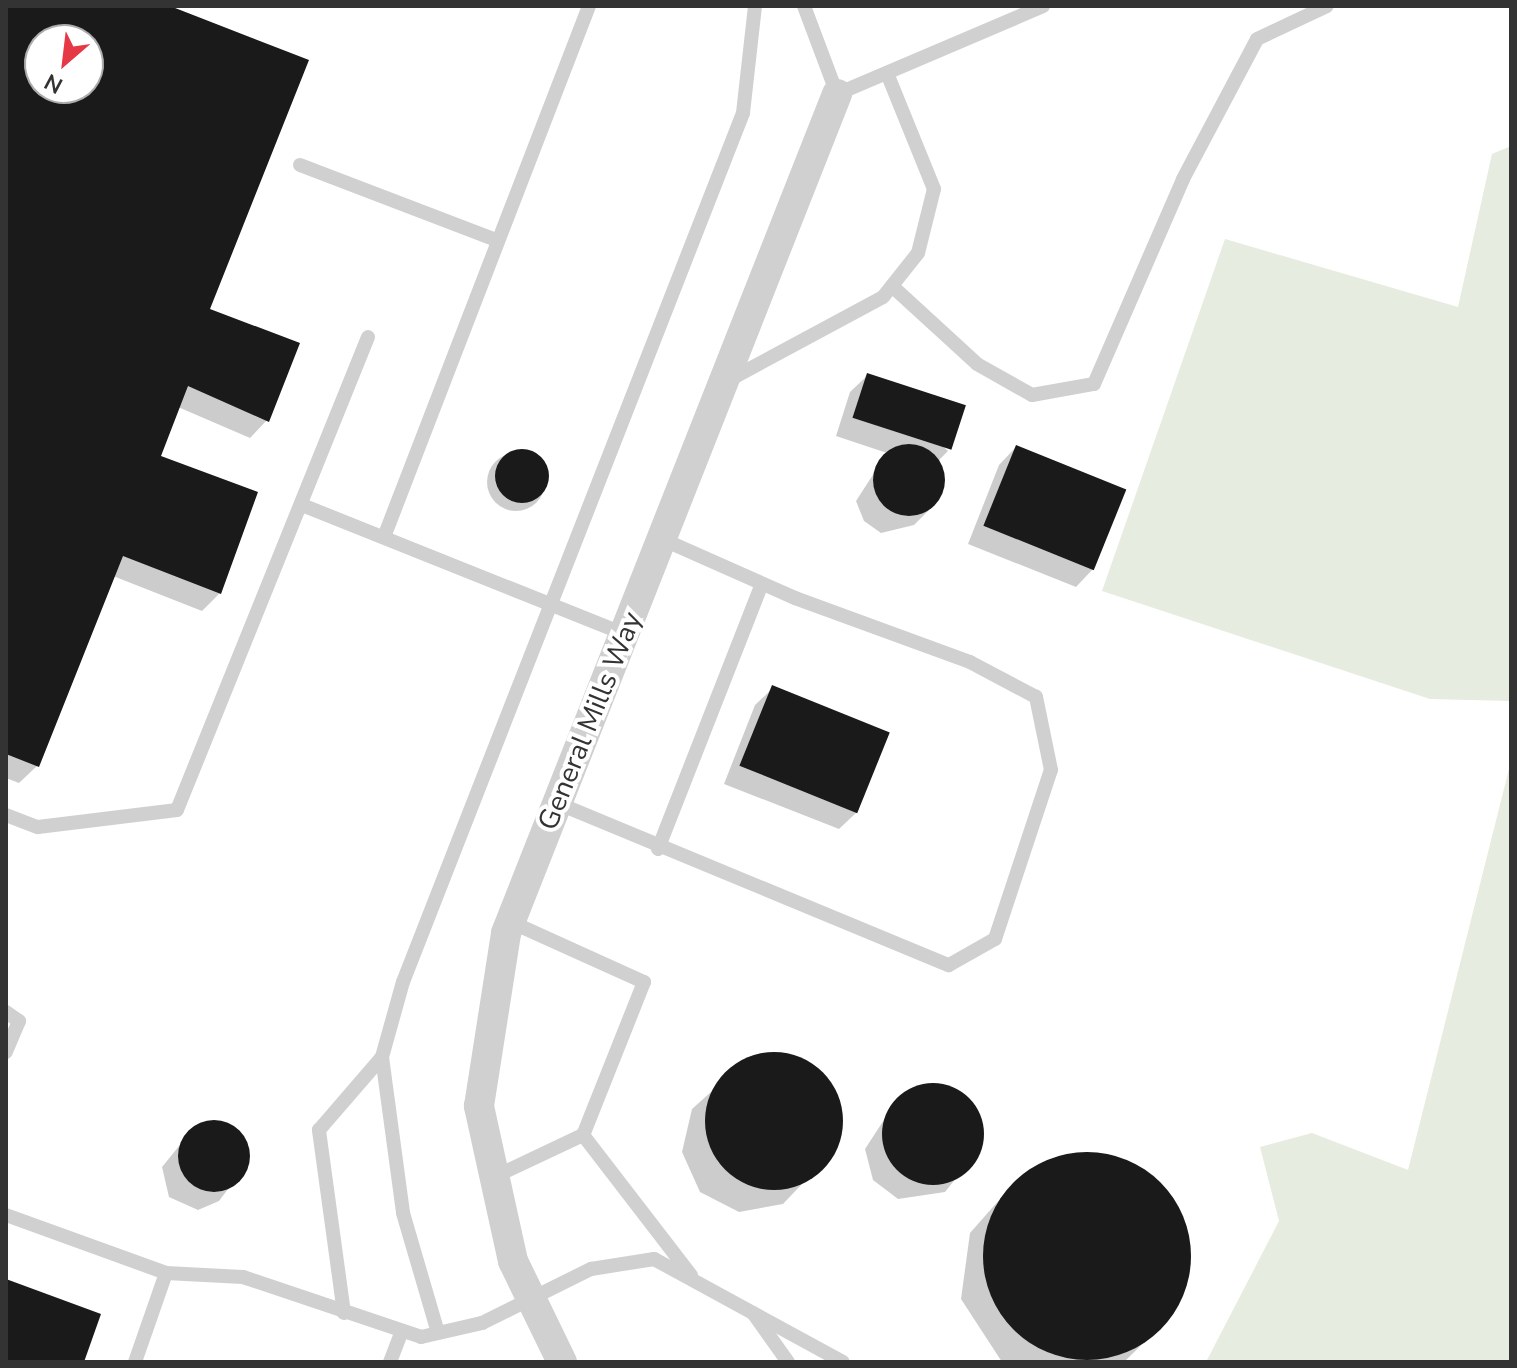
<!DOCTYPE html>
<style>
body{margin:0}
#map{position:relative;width:1517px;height:1368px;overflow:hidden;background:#fff;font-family:"Nunito Sans",sans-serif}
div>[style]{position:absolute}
.green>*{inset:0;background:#e6ecdf}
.shadow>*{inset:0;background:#0003}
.round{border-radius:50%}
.building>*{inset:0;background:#1a1a1a;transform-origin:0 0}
.service>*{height:14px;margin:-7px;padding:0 7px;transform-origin:7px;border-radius:7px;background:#d0d0d0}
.minor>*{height:30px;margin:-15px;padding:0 15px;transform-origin:15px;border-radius:15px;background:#d0d0d0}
span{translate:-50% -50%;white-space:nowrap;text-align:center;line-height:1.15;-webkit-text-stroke:8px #fff;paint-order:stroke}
.street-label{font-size:28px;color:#333}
.frame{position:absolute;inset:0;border:8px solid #333;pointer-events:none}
.north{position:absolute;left:24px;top:24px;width:80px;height:80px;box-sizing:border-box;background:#fff;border:2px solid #adadad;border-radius:50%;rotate:208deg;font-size:22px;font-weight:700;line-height:32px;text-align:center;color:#333}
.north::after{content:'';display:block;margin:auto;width:28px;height:36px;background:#e63946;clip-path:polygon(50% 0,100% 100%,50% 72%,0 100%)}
</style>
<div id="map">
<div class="green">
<i style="clip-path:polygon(1511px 146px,1511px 701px,1430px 699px,1102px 591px,1225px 239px,1458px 307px,1492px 154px)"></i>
<i style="clip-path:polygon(1511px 761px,1511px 1362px,1206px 1362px,1279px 1221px,1260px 1147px,1312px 1133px,1408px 1170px)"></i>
</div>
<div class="shadow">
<i style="clip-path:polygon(evenodd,6px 6px,165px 6px,208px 310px,267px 420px,250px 438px,178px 407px,158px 457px,220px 593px,202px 611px,113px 576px,37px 766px,19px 783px,6px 778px,6px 6px,40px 40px,88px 40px,88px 88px,40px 88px,40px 40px)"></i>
<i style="clip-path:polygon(868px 375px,948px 451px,938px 461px,943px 486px,932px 507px,914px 525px,881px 533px,864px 521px,856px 501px,887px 453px,836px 436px,850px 392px)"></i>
<i style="clip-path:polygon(1016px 447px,1093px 569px,1076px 587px,968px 544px,999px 465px)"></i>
<i class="round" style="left:487px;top:453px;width:58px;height:58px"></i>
<i style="clip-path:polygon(773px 688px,857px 812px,839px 829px,724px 784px,755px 705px)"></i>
<i style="clip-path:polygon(750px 1057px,794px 1057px,830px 1083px,841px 1126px,837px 1147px,783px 1204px,739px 1212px,700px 1192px,682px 1152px,692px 1109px)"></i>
<i style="clip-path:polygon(924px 1085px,957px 1091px,979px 1115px,981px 1147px,945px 1192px,898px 1199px,873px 1180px,865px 1149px,891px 1109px)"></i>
<i style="clip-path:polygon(213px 1122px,244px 1138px,249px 1161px,219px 1201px,198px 1210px,169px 1197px,162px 1167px,192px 1130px)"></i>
<i style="clip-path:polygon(1075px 1153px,1141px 1168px,1184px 1220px,1185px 1288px,1169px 1318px,1124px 1362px,1002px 1362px,961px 1299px,970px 1233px,1015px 1182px,1043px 1162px)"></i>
</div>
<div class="building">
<i style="clip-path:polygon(evenodd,6px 6px,170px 6px,309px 60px,210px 309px,300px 343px,269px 422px,188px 386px,161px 456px,258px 492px,221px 594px,123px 556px,39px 767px,6px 754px,6px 6px,40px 40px,88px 40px,88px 88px,40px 88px,40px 40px)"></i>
<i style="left:867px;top:373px;width:104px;height:47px;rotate:18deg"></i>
<i class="round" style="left:873px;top:444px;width:72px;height:72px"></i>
<i style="left:1016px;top:445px;width:119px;height:87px;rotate:22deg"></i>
<i class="round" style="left:495px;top:449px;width:54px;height:54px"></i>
<i style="left:772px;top:685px;width:127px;height:87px;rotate:22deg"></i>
<i class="round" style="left:705px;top:1052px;width:138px;height:138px"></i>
<i class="round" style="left:882px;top:1083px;width:102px;height:102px"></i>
<i class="round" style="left:178px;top:1120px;width:72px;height:72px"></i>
<i class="round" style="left:983px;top:1152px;width:208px;height:208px"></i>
<i style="clip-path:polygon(6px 1279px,101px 1314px,84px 1362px,6px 1362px)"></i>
</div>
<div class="service">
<i style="left:804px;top:6px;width:94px;rotate:69.4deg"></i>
<i style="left:837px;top:94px;width:224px;rotate:-23.1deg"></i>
<i style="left:300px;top:165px;width:210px;rotate:20.9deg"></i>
<i style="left:892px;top:286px;width:115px;rotate:42.5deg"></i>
<i style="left:977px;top:364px;width:63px;rotate:29.4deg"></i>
<i style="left:1032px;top:395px;width:63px;rotate:-10.1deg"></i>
<i style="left:1094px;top:384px;width:223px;rotate:-66.5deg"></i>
<i style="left:1183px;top:179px;width:158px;rotate:-62.1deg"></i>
<i style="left:1257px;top:39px;width:77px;rotate:-25.2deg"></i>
<i style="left:727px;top:381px;width:177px;rotate:-28.3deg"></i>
<i style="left:883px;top:297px;width:56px;rotate:-51.5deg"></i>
<i style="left:918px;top:253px;width:66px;rotate:-76deg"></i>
<i style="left:934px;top:189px;width:125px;rotate:-112.1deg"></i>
<i style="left:302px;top:505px;width:348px;rotate:21.8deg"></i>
<i style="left:384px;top:537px;width:569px;rotate:-68.89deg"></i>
<i style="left:557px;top:803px;width:424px;rotate:22.5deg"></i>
<i style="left:949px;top:965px;width:53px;rotate:-29.5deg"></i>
<i style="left:995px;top:939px;width:178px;rotate:-71.7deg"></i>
<i style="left:1051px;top:770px;width:75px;rotate:-101.6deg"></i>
<i style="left:1036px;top:697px;width:75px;rotate:-152.1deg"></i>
<i style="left:970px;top:662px;width:186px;rotate:-159.9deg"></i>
<i style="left:795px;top:598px;width:145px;rotate:-156.1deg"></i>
<i style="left:6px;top:815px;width:34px;rotate:21deg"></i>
<i style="left:38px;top:827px;width:140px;rotate:-7deg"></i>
<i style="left:177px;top:810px;width:510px;rotate:-68.01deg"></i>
<i style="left:658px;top:849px;width:285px;rotate:-68.6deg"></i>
<i style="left:511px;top:922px;width:146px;rotate:24.3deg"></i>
<i style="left:644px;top:982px;width:165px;rotate:111.7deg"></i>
<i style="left:6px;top:1012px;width:16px;rotate:35deg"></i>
<i style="left:19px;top:1021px;width:34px;rotate:113deg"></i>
<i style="left:382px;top:1057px;width:157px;rotate:82.3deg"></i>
<i style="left:403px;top:1213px;width:125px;rotate:73.7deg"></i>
<i style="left:494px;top:1177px;width:98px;rotate:-25.3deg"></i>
<i style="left:583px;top:1135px;width:177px;rotate:52.4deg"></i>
<i style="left:6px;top:1215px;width:170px;rotate:19.9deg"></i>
<i style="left:344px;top:1313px;width:185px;rotate:-97.8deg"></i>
<i style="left:319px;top:1130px;width:96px;rotate:-49.2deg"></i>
<i style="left:382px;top:1057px;width:78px;rotate:-74.4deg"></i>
<i style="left:403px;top:982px;width:933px;rotate:-68.63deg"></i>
<i style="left:743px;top:113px;width:108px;rotate:-83.6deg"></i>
<i style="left:753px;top:1313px;width:60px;rotate:54.5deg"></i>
<i style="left:135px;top:1362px;width:94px;rotate:-70.8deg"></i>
<i style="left:166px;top:1273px;width:77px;rotate:3deg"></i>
<i style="left:243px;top:1277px;width:188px;rotate:18.6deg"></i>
<i style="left:421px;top:1337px;width:63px;rotate:-12.9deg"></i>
<i style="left:482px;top:1323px;width:122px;rotate:-26.4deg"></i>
<i style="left:591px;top:1269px;width:64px;rotate:-9deg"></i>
<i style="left:654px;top:1259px;width:215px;rotate:28.6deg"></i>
<i style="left:390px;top:1362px;width:33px;rotate:-69deg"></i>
</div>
<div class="minor">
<i style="left:562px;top:1362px;width:112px;rotate:-115.9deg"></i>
<i style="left:513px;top:1261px;width:159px;rotate:-102.4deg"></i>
<i style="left:479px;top:1106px;width:175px;rotate:-81.1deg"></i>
<i style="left:506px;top:933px;width:902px;rotate:-68.47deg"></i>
</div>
<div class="street-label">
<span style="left:590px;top:721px;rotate:-68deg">General Mills Way</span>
</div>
<div class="frame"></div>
<div class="north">N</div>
</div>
